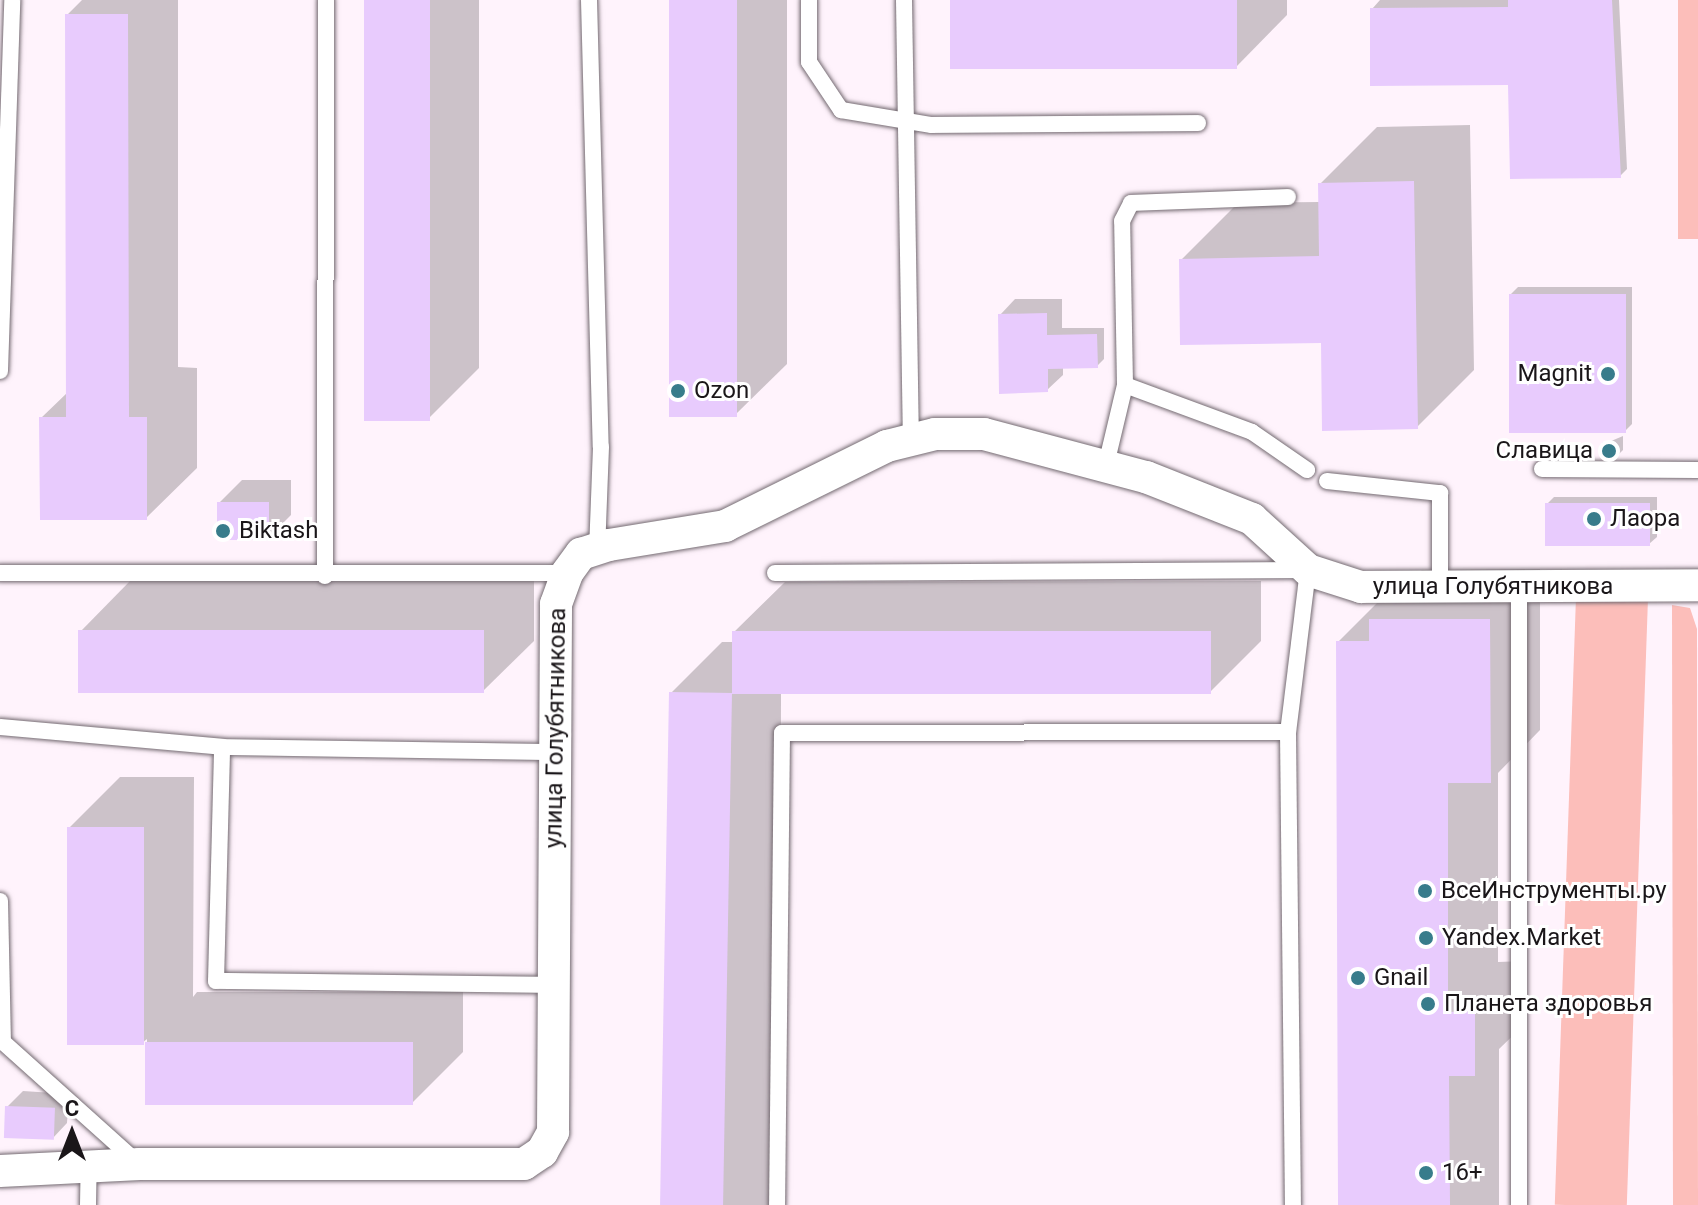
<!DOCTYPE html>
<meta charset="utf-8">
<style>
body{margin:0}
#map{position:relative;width:1698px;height:1205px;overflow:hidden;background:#fff3fc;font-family:Roboto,sans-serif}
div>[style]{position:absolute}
.green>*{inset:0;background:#fcbeba;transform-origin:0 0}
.shadow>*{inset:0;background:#0003}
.building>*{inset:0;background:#e8cbfd;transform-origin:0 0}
.roads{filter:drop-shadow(0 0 2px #746a71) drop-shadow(0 0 2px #746a71)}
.service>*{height:16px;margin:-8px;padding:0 8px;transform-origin:8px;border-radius:8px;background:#fff}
.minor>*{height:32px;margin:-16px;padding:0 16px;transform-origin:16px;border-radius:16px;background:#fff}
.dots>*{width:22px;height:22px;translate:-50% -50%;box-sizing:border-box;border:4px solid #fff;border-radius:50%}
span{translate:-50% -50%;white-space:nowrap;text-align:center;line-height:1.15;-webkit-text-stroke:6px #fff;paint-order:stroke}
.poi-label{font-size:24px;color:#1a1619}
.right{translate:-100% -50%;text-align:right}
.left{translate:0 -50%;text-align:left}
.street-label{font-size:24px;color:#1a1619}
.north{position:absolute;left:32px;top:1093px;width:80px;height:80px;-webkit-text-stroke:6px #fff;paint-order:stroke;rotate:0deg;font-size:22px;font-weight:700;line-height:32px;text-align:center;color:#1a1619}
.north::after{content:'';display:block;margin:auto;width:28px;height:36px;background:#1a1619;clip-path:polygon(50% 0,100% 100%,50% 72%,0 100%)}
</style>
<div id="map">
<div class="green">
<i style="left:1678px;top:0;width:20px;height:239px"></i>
<i style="left:1576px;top:597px;width:72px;height:608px;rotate:2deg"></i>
<i style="clip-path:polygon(1672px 605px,1690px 608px,1697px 629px,1698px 1205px,1673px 1205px)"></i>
</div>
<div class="shadow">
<i style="clip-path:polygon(82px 0,178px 0,178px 367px,197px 368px,197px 468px,146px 518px,41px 418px,68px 392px,67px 15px)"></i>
<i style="clip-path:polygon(366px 0,479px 0,479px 368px,428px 419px)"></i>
<i style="clip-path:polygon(671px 0,787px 0,787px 364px,736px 414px)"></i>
<i style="clip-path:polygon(952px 0,1287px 0,1287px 15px,1237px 66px)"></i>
<i style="clip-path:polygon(1380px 0,1619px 0,1627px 169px,1620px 176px,1510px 83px,1372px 9px)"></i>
<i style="clip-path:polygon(1470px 125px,1474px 370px,1417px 427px,1323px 341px,1181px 260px,1238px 203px,1320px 202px,1320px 184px,1377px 127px)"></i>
<i style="clip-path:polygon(1518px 287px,1632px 287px,1632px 424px,1625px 431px,1511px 294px)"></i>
<i style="clip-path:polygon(1015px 299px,1062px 299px,1062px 328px,1104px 328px,1104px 359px,1097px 366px,1063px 366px,1063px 375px,1047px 390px,1000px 315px)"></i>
<i style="clip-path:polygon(1623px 436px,1623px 450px,1616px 457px,1604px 444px)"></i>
<i style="clip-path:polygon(242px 480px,291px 480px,291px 515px,268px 538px,219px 503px)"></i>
<i style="clip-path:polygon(1554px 497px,1657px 497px,1657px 537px,1649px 544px,1547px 504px)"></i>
<i style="clip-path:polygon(1540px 569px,1540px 730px,1498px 773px,1498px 962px,1525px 961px,1525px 1024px,1499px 1049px,1499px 1205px,1340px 1205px,1338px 642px,1389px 591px,1400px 591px,1422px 570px)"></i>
<i style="clip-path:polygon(130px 581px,534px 581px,534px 641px,483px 691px,80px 632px)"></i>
<i style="clip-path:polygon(1261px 581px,1261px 641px,1210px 692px,781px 692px,780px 1205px,670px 1205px,671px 693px,722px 642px,734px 642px,734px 632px,785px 582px)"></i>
<i style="clip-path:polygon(120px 777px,194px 777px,193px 997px,197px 992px,463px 992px,463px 1052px,412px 1103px,147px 1103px,147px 1039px,142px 1043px,69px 828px)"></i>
<i style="clip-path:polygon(23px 1091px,69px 1094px,67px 1123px,52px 1139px,7px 1107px)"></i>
</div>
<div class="building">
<i style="left:364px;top:0;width:66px;height:421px"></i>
<i style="left:669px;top:0;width:68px;height:417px"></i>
<i style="left:950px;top:0;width:287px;height:69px"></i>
<i style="clip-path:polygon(1508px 0,1612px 0,1621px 178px,1510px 179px,1508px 85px,1370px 86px,1370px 8px,1508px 7px)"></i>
<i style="clip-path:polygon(65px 14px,128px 14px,129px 417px,147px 417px,147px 520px,40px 520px,39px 417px,66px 417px)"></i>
<i style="clip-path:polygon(1414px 181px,1418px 429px,1322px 431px,1321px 343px,1180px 345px,1179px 259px,1319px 256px,1318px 183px)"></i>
<i style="left:1509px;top:294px;width:117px;height:139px"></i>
<i style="clip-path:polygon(1047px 313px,1047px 335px,1097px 334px,1098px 368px,1048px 369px,1048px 392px,999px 394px,998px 314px)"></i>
<i style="left:1616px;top:442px;width:17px;height:14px;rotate:90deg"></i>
<i style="left:217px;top:502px;width:52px;height:38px"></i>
<i style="left:1650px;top:503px;width:43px;height:105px;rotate:90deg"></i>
<i style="clip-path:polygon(1369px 619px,1490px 619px,1491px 783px,1448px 783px,1448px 1012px,1475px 1011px,1475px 1076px,1449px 1076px,1450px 1205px,1338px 1205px,1336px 641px,1369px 641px)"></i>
<i style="left:484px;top:630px;width:63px;height:406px;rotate:90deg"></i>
<i style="left:1211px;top:631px;width:63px;height:479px;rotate:90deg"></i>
<i style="left:669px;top:692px;width:63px;height:513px;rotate:1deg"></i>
<i style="left:67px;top:827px;width:77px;height:218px"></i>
<i style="left:145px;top:1042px;width:268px;height:63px"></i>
<i style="left:5px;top:1106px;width:50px;height:32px;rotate:2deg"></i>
</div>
<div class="roads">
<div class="service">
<i style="left:589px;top:0;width:447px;rotate:88.5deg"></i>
<i style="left:601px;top:447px;width:103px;rotate:92.2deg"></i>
<i style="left:809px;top:0;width:62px;rotate:90deg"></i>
<i style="left:809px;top:62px;width:58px;rotate:56.3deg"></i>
<i style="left:841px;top:110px;width:92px;rotate:9.4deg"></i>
<i style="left:932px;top:125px;width:266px;rotate:-0.4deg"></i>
<i style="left:904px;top:0;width:440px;rotate:89.1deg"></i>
<i style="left:0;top:371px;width:371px;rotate:-88.1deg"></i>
<i style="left:1125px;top:385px;width:135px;rotate:20.3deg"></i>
<i style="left:1252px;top:432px;width:67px;rotate:34.6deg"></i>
<i style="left:1105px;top:469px;width:86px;rotate:-76.6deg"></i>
<i style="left:1125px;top:385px;width:164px;rotate:-91deg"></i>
<i style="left:1122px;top:221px;width:20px;rotate:-63deg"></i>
<i style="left:1131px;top:203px;width:157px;rotate:-2.2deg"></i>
<i style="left:1542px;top:469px;width:156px;rotate:0.4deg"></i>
<i style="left:1327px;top:481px;width:114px;rotate:6.1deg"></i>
<i style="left:1440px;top:493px;width:91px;rotate:90deg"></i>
<i style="left:0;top:573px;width:567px"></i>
<i style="left:775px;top:573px;width:533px;rotate:-0.32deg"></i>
<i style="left:1308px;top:570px;width:163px;rotate:97deg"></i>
<i style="left:1288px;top:732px;width:506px;rotate:179.89deg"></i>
<i style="left:782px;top:733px;width:472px;rotate:90.6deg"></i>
<i style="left:325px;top:576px;width:576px;rotate:-89.9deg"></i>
<i style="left:1519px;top:584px;width:621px;rotate:90deg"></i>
<i style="left:0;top:727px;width:223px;rotate:5.1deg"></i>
<i style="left:1288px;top:732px;width:473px;rotate:89.4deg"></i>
<i style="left:0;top:901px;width:141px;rotate:88.8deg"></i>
<i style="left:3px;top:1042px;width:181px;rotate:41.9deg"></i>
<i style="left:552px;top:985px;width:336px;rotate:-179.3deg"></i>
<i style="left:216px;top:981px;width:234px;rotate:-88.5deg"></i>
<i style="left:222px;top:747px;width:332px;rotate:0.9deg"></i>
<i style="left:88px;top:1205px;width:39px;rotate:-89deg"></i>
</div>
<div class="minor">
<i style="left:0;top:1171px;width:140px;rotate:-2.9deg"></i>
<i style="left:140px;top:1164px;width:384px"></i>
<i style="left:524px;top:1164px;width:22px;rotate:-34deg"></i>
<i style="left:542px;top:1152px;width:23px;rotate:-61deg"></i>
<i style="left:553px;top:1132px;width:528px;rotate:-89.67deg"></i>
<i style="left:556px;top:604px;width:33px;rotate:-70deg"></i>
<i style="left:567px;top:573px;width:24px;rotate:-54deg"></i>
<i style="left:581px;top:554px;width:29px;rotate:-18deg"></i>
<i style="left:609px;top:545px;width:118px;rotate:-9.3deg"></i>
<i style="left:725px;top:526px;width:181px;rotate:-26.3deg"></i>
<i style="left:887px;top:446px;width:49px;rotate:-14deg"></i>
<i style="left:935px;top:434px;width:49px"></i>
<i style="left:984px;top:434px;width:168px;rotate:14.9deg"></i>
<i style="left:1146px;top:477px;width:114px;rotate:21.6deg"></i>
<i style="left:1252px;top:519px;width:76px;rotate:42.3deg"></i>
<i style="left:1308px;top:570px;width:56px;rotate:17.8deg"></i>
<i style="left:1361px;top:587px;width:337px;rotate:-0.3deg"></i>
</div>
</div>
<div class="dots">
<i style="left:1608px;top:374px;background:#387c8b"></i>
<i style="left:678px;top:391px;background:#387c8b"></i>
<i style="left:1609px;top:451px;background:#387c8b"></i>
<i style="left:1594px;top:519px;background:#387c8b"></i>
<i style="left:223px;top:531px;background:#387c8b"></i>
<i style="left:1425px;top:891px;background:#387c8b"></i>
<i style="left:1426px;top:938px;background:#387c8b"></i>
<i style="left:1358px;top:978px;background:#387c8b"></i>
<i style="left:1428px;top:1004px;background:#387c8b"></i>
<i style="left:1426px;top:1173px;background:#387c8b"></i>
</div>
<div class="poi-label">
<span class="right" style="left:1592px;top:374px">Magnit</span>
<span class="left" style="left:694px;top:391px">Ozon</span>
<span class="right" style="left:1593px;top:451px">Славица</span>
<span class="left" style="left:1610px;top:519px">Лаора</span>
<span class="left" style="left:239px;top:531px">Biktash</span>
<span class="left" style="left:1441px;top:891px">ВсеИнструменты.ру</span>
<span class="left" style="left:1442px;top:938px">Yandex.Market</span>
<span class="left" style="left:1374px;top:978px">Gnail</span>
<span class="left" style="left:1444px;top:1004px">Планета здоровья</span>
<span class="left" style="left:1442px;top:1173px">16+</span>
</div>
<div class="street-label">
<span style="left:1493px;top:587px">улица Голубятникова</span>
<span style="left:556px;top:728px;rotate:-89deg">улица Голубятникова</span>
</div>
<div class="north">С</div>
</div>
